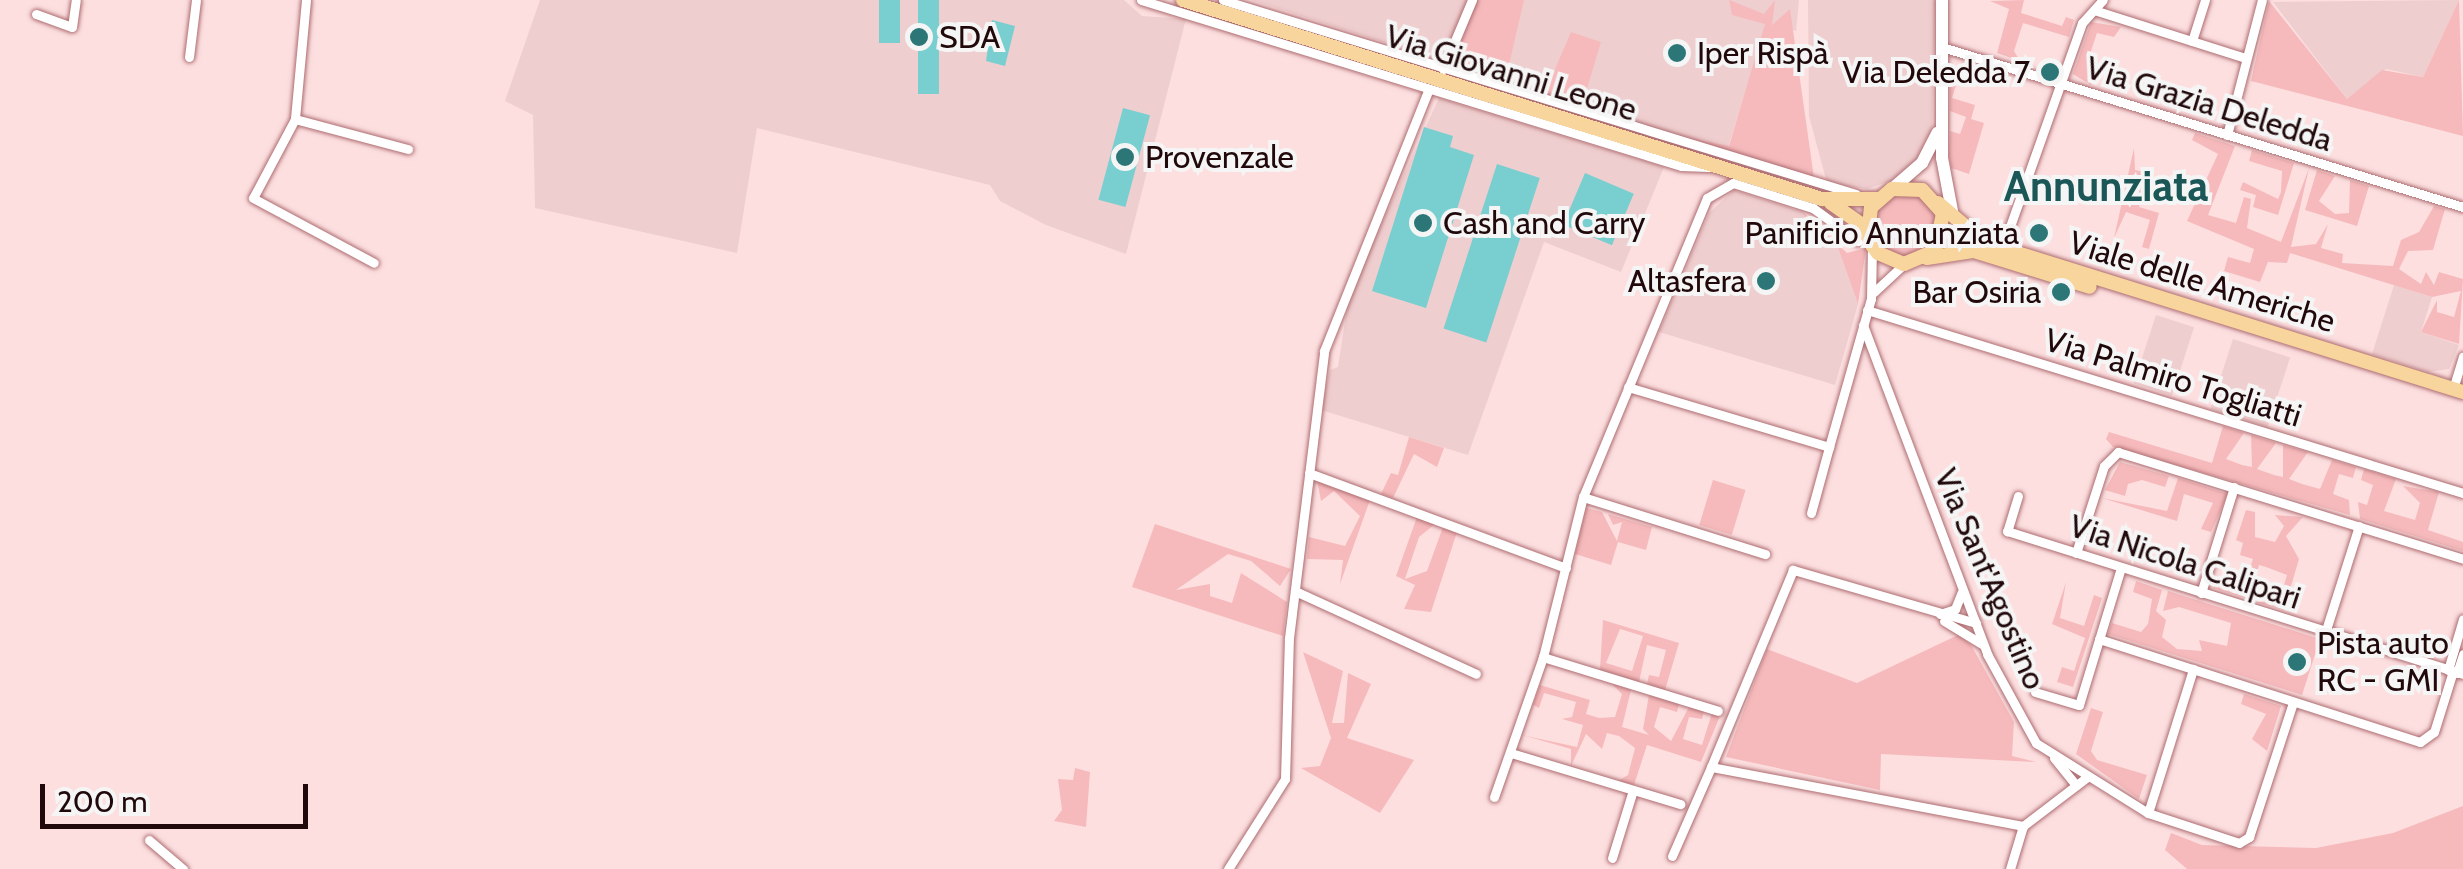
<!DOCTYPE html>
<meta charset="utf-8">
<style>
body{margin:0}
#map{position:relative;width:2463px;height:869px;overflow:hidden;background:#fddfe0;font-family:Cabin,sans-serif}
div>[style]{position:absolute}
.built>*{inset:0;background:#efcecf;transform-origin:0 0}
.green>*{inset:0;background:#f6babc;transform-origin:0 0}
.round{border-radius:50%}
.building>*{inset:0;background:#79cfd0;transform-origin:0 0}
.roads{filter:drop-shadow(0 0 2px #ad6c70) drop-shadow(0 0 2px #ad6c70)}
.minor>*{height:9px;margin:-4.5px;padding:0 4.5px;transform-origin:4.5px;border-radius:4.5px;background:#fff}
.secondary>*{height:12px;margin:-6px;padding:0 6px;transform-origin:6px;border-radius:6px;background:#fff}
.primary>*{height:14px;margin:-7px;padding:0 7px;transform-origin:7px;border-radius:7px;background:#f8d59d}
.dots>*{width:28px;height:28px;translate:-50% -50%;box-sizing:border-box;border:5px solid #f5f5f5;border-radius:50%}
span{translate:-50% -50%;white-space:nowrap;text-align:center;line-height:1.15;-webkit-text-stroke:8px #f5f5f5;paint-order:stroke}
.poi-label{font-size:32px;color:#21090b}
.left{translate:0 -50%;text-align:left}
.right{translate:-100% -50%;text-align:right}
.street-label{font-size:32px;color:#21090b}
.district-label{font-size:42px;color:#1c5758;font-weight:700}
.scale{position:absolute;left:40px;top:784px;width:268px;height:45px;box-sizing:border-box;border:5px solid #21090b;border-top:0;padding-left:12px;font-size:30px;line-height:35px;white-space:nowrap;color:#21090b;-webkit-text-stroke:8px #f5f5f5;paint-order:stroke}
</style>
<div id="map">
<div class="built">
<i style="clip-path:polygon(540px 0,1124px 0,1142px 16px,1186px 19px,1126px 254px,1046px 225px,1000px 201px,990px 185px,757px 128px,737px 253px,535px 208px,533px 115px,505px 101px)"></i>
<i style="clip-path:polygon(1251px 0,1799px 0,1796px 31px,1766px 23px,1727px 151px)"></i>
<i style="clip-path:polygon(1808px 0,1935px 0,1932px 133px,1921px 156px,1893px 180px,1867px 189px,1827px 183px,1809px 116px)"></i>
<i style="clip-path:polygon(2459px 0,2423px 77px,2386px 69px,2347px 99px,2273px 2px)"></i>
<i style="clip-path:polygon(1439px 98px,1664px 167px,1621px 272px,1544px 242px,1468px 455px,1321px 410px,1330px 370px,1338px 367px,1349px 295px)"></i>
<i style="clip-path:polygon(1734px 190px,1803px 212px,1811px 234px,1838px 248px,1858px 304px,1835px 385px,1659px 332px,1709px 213px)"></i>
<i style="clip-path:polygon(2394px 285px,2432px 297px,2421px 332px,2459px 345px,2449px 369px,2428px 372px,2372px 354px)"></i>
<i style="left:2156px;top:315px;width:40px;height:72px;rotate:18deg"></i>
<i style="left:2233px;top:339px;width:60px;height:73px;rotate:18deg"></i>
</div>
<div class="green">
<i style="clip-path:polygon(1477px 0,1524px 0,1505px 82px,1453px 65px)"></i>
<i style="clip-path:polygon(1729px 0,1764px 14px,1775px 0,1772px 25px,1790px 9px,1814px 178px,1676px 135px,1729px 146px,1765px 24px,1732px 15px)"></i>
<i style="clip-path:polygon(2024px 0,2021px 13px,2062px 26px,2066px 17px,2074px 20px,2069px 37px,2023px 23px,2014px 51px,2020px 61px,1997px 53px,2009px 9px,1990px 1px)"></i>
<i style="clip-path:polygon(2459px 0,2463px 136px,2251px 81px,2269px 1px,2347px 99px,2382px 70px,2423px 77px)"></i>
<i style="clip-path:polygon(2091px 22px,2121px 27px,2114px 37px,2097px 33px,2087px 63px,2097px 66px,2091px 85px,2073px 74px)"></i>
<i style="clip-path:polygon(1571px 32px,1601px 42px,1586px 92px,1570px 103px,1535px 92px,1533px 78px,1549px 83px)"></i>
<i style="clip-path:polygon(1963px 62px,1952px 98px,1975px 105px,1971px 119px,1984px 123px,1969px 174px,1951px 168px,1949px 155px,1950px 131px,1960px 134px,1966px 117px,1950px 111px,1950px 71px)"></i>
<i style="clip-path:polygon(2195px 133px,2235px 146px,2208px 215px,2236px 223px,2244px 197px,2251px 199px,2247px 228px,2281px 242px,2309px 168px,2291px 247px,2316px 244px,2328px 224px,2321px 248px,2343px 254px,2342px 263px,2393px 266px,2401px 240px,2419px 232px,2434px 206px,2445px 209px,2433px 250px,2408px 251px,2399px 269px,2421px 284px,2426px 272px,2434px 285px,2439px 272px,2463px 279px,2459px 344px,2421px 332px,2437px 300px,2437px 312px,2454px 317px,2461px 291px,2432px 297px,2290px 253px,2287px 263px,2268px 262px,2260px 282px,2224px 271px,2228px 257px,2250px 263px,2254px 249px,2187px 221px,2218px 154px,2192px 140px)"></i>
<i style="clip-path:polygon(2134px 148px,2135px 170px,2150px 173px,2139px 207px,2159px 213px,2149px 249px,2142px 247px,2150px 220px,2126px 212px,2114px 238px)"></i>
<i style="clip-path:polygon(2252px 150px,2294px 163px,2278px 215px,2253px 207px,2256px 195px,2240px 190px,2243px 182px,2278px 199px,2281px 192px,2282px 171px,2249px 161px)"></i>
<i style="clip-path:polygon(2317px 170px,2335px 176px,2319px 201px,2335px 214px,2349px 213px,2350px 180px,2369px 186px,2357px 226px,2305px 210px)"></i>
<i class="round" style="left:1872px;top:193px;width:64px;height:64px"></i>
<i style="clip-path:polygon(1803px 212px,1847px 253px,1866px 248px,1858px 304px,1838px 248px,1811px 234px)"></i>
<i style="clip-path:polygon(2223px 426px,2244px 433px,2226px 459px,2242px 465px,2252px 467px,2251px 435px,2276px 443px,2257px 469px,2274px 475px,2283px 477px,2283px 445px,2308px 452px,2289px 479px,2302px 484px,2320px 489px,2332px 460px,2356px 467px,2353px 478px,2339px 474px,2333px 494px,2349px 500px,2350px 515px,2113px 447px,2106px 439px,2109px 432px,2212px 463px)"></i>
<i style="clip-path:polygon(1409px 437px,1444px 448px,1437px 467px,1414px 454px,1393px 498px,1381px 494px,1391px 473px,1398px 475px)"></i>
<i style="clip-path:polygon(2120px 462px,2169px 476px,2165px 487px,2142px 480px,2128px 484px,2125px 496px,2105px 490px)"></i>
<i style="clip-path:polygon(2364px 469px,2396px 479px,2384px 511px,2415px 520px,2420px 503px,2403px 486px,2439px 492px,2428px 530px,2463px 542px,2463px 551px,2360px 519px,2358px 502px,2367px 505px,2373px 485px,2361px 480px)"></i>
<i style="clip-path:polygon(2178px 478px,2228px 494px,2211px 532px,2201px 529px,2213px 503px,2184px 494px,2177px 521px,2102px 498px,2167px 511px)"></i>
<i style="clip-path:polygon(1317px 480px,1370px 500px,1340px 584px,1343px 560px,1307px 559px,1309px 537px,1345px 546px,1360px 516px,1334px 491px,1321px 501px)"></i>
<i style="left:1713px;top:480px;width:34px;height:47px;rotate:17deg"></i>
<i style="clip-path:polygon(1586px 508px,1602px 512px,1617px 541px,1622px 522px,1613px 525px,1608px 514px,1652px 527px,1646px 550px,1618px 542px,1611px 565px,1575px 554px)"></i>
<i style="clip-path:polygon(2246px 510px,2255px 512px,2255px 537px,2275px 542px,2284px 526px,2275px 515px,2303px 517px,2286px 536px,2299px 559px,2284px 610px,2256px 602px,2279px 602px,2287px 575px,2266px 567px,2259px 565px,2249px 599px,2213px 588px,2216px 578px,2246px 580px,2253px 559px,2240px 555px,2243px 543px,2236px 540px)"></i>
<i style="clip-path:polygon(1417px 517px,1435px 524px,1419px 537px,1405px 579px,1427px 571px,1443px 527px,1457px 532px,1431px 612px,1404px 609px,1415px 585px,1396px 576px)"></i>
<i style="clip-path:polygon(1155px 524px,1291px 569px,1280px 586px,1251px 561px,1228px 554px,1176px 590px,1210px 584px,1210px 596px,1232px 603px,1241px 573px,1287px 602px,1283px 636px,1132px 587px)"></i>
<i style="clip-path:polygon(2136px 581px,2162px 590px,2156px 611px,2166px 620px,2162px 637px,2177px 649px,2202px 651px,2199px 640px,2227px 646px,2231px 623px,2179px 607px,2163px 611px,2168px 591px,2320px 639px,2302px 695px,2108px 634px,2112px 623px,2141px 632px,2148px 624px,2152px 599px,2133px 592px)"></i>
<i style="clip-path:polygon(2066px 582px,2060px 618px,2084px 626px,2094px 595px,2102px 598px,2073px 687px,2057px 682px,2062px 667px,2074px 671px,2085px 638px,2052px 624px)"></i>
<i style="clip-path:polygon(evenodd,1603px 620px,1679px 643px,1665px 690px,1647px 684px,1649px 675px,1659px 677px,1666px 650px,1647px 645px,1639px 682px,1600px 670px,1603px 620px,1620px 629px,1643px 636px,1632px 671px,1606px 663px,1620px 629px)"></i>
<i style="clip-path:polygon(1958px 635px,1971px 645px,2014px 722px,2012px 756px,2036px 762px,1881px 754px,1880px 790px,1726px 757px,1767px 649px,1857px 683px)"></i>
<i style="clip-path:polygon(1303px 652px,1343px 671px,1332px 723px,1344px 723px,1348px 673px,1371px 684px,1347px 738px,1414px 760px,1380px 813px,1301px 768px,1320px 766px,1331px 738px)"></i>
<i style="clip-path:polygon(1612px 684px,1631px 690px,1622px 727px,1649px 735px,1643px 729px,1649px 695px,1679px 704px,1677px 712px,1660px 707px,1654px 727px,1671px 741px,1689px 707px,1704px 711px,1702px 719px,1689px 717px,1683px 739px,1702px 745px,1712px 713px,1720px 716px,1701px 762px,1647px 745px,1634px 785px,1618px 781px,1628px 775px,1635px 748px,1619px 736px,1607px 733px,1602px 749px,1586px 734px,1571px 766px,1571px 749px,1522px 735px,1577px 747px,1583px 725px,1562px 719px,1572px 717px,1576px 702px,1544px 693px,1539px 708px,1533px 705px,1540px 685px,1590px 700px,1586px 714px,1599px 718px,1615px 717px,1622px 694px)"></i>
<i style="clip-path:polygon(2244px 694px,2281px 706px,2267px 751px,2252px 739px,2266px 714px,2241px 704px)"></i>
<i style="clip-path:polygon(2091px 708px,2103px 712px,2091px 751px,2097px 760px,2147px 775px,2139px 799px,2076px 754px)"></i>
<i style="clip-path:polygon(1075px 768px,1090px 772px,1086px 827px,1054px 821px,1062px 810px,1058px 779px,1073px 780px)"></i>
<i style="clip-path:polygon(2463px 806px,2463px 869px,2187px 869px,2165px 850px,2171px 833px,2202px 845px,2316px 848px,2393px 833px)"></i>
</div>
<div class="building">
<i style="left:879px;top:0;width:21px;height:43px"></i>
<i style="left:918px;top:0;width:21px;height:94px"></i>
<i style="clip-path:polygon(992px 20px,1015px 26px,1005px 66px,986px 61px)"></i>
<i style="left:1123px;top:108px;width:28px;height:95px;rotate:15deg"></i>
<i style="clip-path:polygon(1424px 127px,1453px 136px,1450px 147px,1474px 155px,1426px 308px,1372px 291px)"></i>
<i style="left:1497px;top:164px;width:45px;height:173px;rotate:18deg"></i>
<i style="left:1585px;top:173px;width:53px;height:56px;rotate:23deg"></i>
</div>
<div class="roads">
<div class="minor">
<i style="left:306px;top:0;width:120px;rotate:95.3deg"></i>
<i style="left:295px;top:119px;width:89px;rotate:118deg"></i>
<i style="left:253px;top:198px;width:137px;rotate:28.2deg"></i>
<i style="left:1141px;top:0;width:565px;rotate:17.09deg"></i>
<i style="left:1681px;top:166px;width:28px;rotate:2deg"></i>
<i style="left:1223px;top:0;width:662px;rotate:17.04deg"></i>
<i style="left:2094px;top:10px;width:158px;rotate:17.6deg"></i>
<i style="left:36px;top:14px;width:38px;rotate:20deg"></i>
<i style="left:72px;top:27px;width:27px;rotate:-82deg"></i>
<i style="left:2192px;top:41px;width:43px;rotate:-72.4deg"></i>
<i style="left:1942px;top:47px;width:545px;rotate:17.07deg"></i>
<i style="left:189px;top:57px;width:57px;rotate:-83deg"></i>
<i style="left:1443px;top:69px;width:75px;rotate:-67.2deg"></i>
<i style="left:295px;top:119px;width:117px;rotate:14.9deg"></i>
<i style="left:2227px;top:135px;width:139px;rotate:-75.5deg"></i>
<i style="left:2002px;top:249px;width:240px;rotate:-70.5deg"></i>
<i style="left:2082px;top:23px;width:31px;rotate:-48deg"></i>
<i style="left:1874px;top:292px;width:41px;rotate:-43deg"></i>
<i style="left:1867px;top:310px;width:623px;rotate:17.07deg"></i>
<i style="left:1863px;top:325px;width:352px;rotate:69.3deg"></i>
<i style="left:1987px;top:654px;width:102px;rotate:61.2deg"></i>
<i style="left:2036px;top:743px;width:132px;rotate:32deg"></i>
<i style="left:2148px;top:813px;width:96px;rotate:18.2deg"></i>
<i style="left:2239px;top:843px;width:12px;rotate:-31deg"></i>
<i style="left:2249px;top:837px;width:142px;rotate:-71.9deg"></i>
<i style="left:1628px;top:387px;width:210px;rotate:16.6deg"></i>
<i style="left:1829px;top:447px;width:154px;rotate:-74.2deg"></i>
<i style="left:1871px;top:299px;width:52px;rotate:-88.9deg"></i>
<i style="left:2453px;top:389px;width:34px;rotate:-73deg"></i>
<i style="left:1309px;top:473px;width:274px;rotate:20.3deg"></i>
<i style="left:2018px;top:496px;width:37px;rotate:107deg"></i>
<i style="left:2007px;top:531px;width:478px;rotate:17.4deg"></i>
<i style="left:1583px;top:497px;width:191px;rotate:17.4deg"></i>
<i style="left:1811px;top:513px;width:68px;rotate:-74.7deg"></i>
<i style="left:2076px;top:553px;width:91px;rotate:-72.2deg"></i>
<i style="left:2104px;top:466px;width:20px;rotate:-45deg"></i>
<i style="left:2118px;top:452px;width:361px;rotate:17.2deg"></i>
<i style="left:1295px;top:591px;width:199px;rotate:24.6deg"></i>
<i style="left:2201px;top:593px;width:111px;rotate:-72.7deg"></i>
<i style="left:1940px;top:614px;width:16px;rotate:-18deg"></i>
<i style="left:1955px;top:609px;width:18px;rotate:-68deg"></i>
<i style="left:1944px;top:621px;width:44px;rotate:31.2deg"></i>
<i style="left:1976px;top:623px;width:191px;rotate:-163.8deg"></i>
<i style="left:1793px;top:570px;width:213px;rotate:112.6deg"></i>
<i style="left:1711px;top:767px;width:318px;rotate:10.7deg"></i>
<i style="left:2325px;top:633px;width:112px;rotate:-72.4deg"></i>
<i style="left:2099px;top:639px;width:337px;rotate:17.8deg"></i>
<i style="left:2420px;top:742px;width:17px;rotate:-36deg"></i>
<i style="left:2434px;top:732px;width:64px;rotate:-72.7deg"></i>
<i style="left:1543px;top:657px;width:183px;rotate:17.1deg"></i>
<i style="left:2448px;top:670px;width:53px;rotate:-73.6deg"></i>
<i style="left:2457px;top:673px;width:20px;rotate:-72deg"></i>
<i style="left:2035px;top:692px;width:46px;rotate:16.5deg"></i>
<i style="left:2079px;top:705px;width:143px;rotate:-73deg"></i>
<i style="left:1511px;top:753px;width:177px;rotate:16.8deg"></i>
<i style="left:2054px;top:758px;width:35px;rotate:51deg"></i>
<i style="left:1494px;top:797px;width:148px;rotate:-70.7deg"></i>
<i style="left:1543px;top:657px;width:165px;rotate:-76deg"></i>
<i style="left:1583px;top:497px;width:324px;rotate:-67.5deg"></i>
<i style="left:1707px;top:198px;width:30px;rotate:-30deg"></i>
<i style="left:1733px;top:183px;width:84px;rotate:17.4deg"></i>
<i style="left:1813px;top:208px;width:56px;rotate:36.3deg"></i>
<i style="left:2148px;top:813px;width:151px;rotate:-72.6deg"></i>
<i style="left:149px;top:840px;width:45px;rotate:40.5deg"></i>
<i style="left:1672px;top:856px;width:97px;rotate:-66.3deg"></i>
<i style="left:1612px;top:858px;width:71px;rotate:-72.8deg"></i>
<i style="left:1228px;top:869px;width:107px;rotate:-57.7deg"></i>
<i style="left:1285px;top:779px;width:141px;rotate:-88.4deg"></i>
<i style="left:1289px;top:638px;width:289px;rotate:-83deg"></i>
<i style="left:1324px;top:351px;width:282px;rotate:-68.2deg"></i>
<i style="left:2010px;top:869px;width:45px;rotate:-73.2deg"></i>
<i style="left:2023px;top:826px;width:81px;rotate:-37.4deg"></i>
</div>
<div class="secondary">
<i style="left:1942px;top:0;width:158px;rotate:90deg"></i>
<i style="left:1942px;top:158px;width:59px;rotate:79.3deg"></i>
<i style="left:1892px;top:189px;width:40px;rotate:-41deg"></i>
<i style="left:1922px;top:163px;width:34px;rotate:-63deg"></i>
</div>
<div class="primary">
<i style="left:1183px;top:0;width:669px;rotate:17.3deg"></i>
<i style="left:1822px;top:199px;width:55px"></i>
<i style="left:1831px;top:203px;width:37px;rotate:35deg"></i>
<i style="left:1861px;top:224px;width:24px;rotate:62deg"></i>
<i style="left:1872px;top:245px;width:10px;rotate:53deg"></i>
<i style="left:1878px;top:253px;width:28px;rotate:23deg"></i>
<i style="left:1904px;top:264px;width:34px;rotate:-23deg"></i>
<i style="left:1935px;top:251px;width:39px;rotate:-78deg"></i>
<i style="left:1943px;top:213px;width:31px;rotate:-132deg"></i>
<i style="left:1922px;top:190px;width:30px;rotate:-178deg"></i>
<i style="left:1892px;top:189px;width:28px;rotate:139deg"></i>
<i style="left:1871px;top:207px;width:29px;rotate:96deg"></i>
<i style="left:1938px;top:203px;width:62px;rotate:40.4deg"></i>
<i style="left:1985px;top:243px;width:501px;rotate:17.31deg"></i>
<i style="left:1927px;top:258px;width:48px;rotate:-8.5deg"></i>
<i style="left:1974px;top:251px;width:121px;rotate:17.2deg"></i>
</div>
</div>
<div class="dots">
<i style="left:919px;top:37px;background:#2c7677"></i>
<i style="left:1677px;top:53px;background:#2c7677"></i>
<i style="left:2050px;top:72px;background:#2c7677"></i>
<i style="left:1125px;top:157px;background:#2c7677"></i>
<i style="left:1423px;top:223px;background:#2c7677"></i>
<i style="left:2039px;top:233px;background:#2c7677"></i>
<i style="left:1766px;top:281px;background:#2c7677"></i>
<i style="left:2061px;top:292px;background:#2c7677"></i>
<i style="left:2297px;top:662px;background:#2c7677"></i>
</div>
<div class="poi-label">
<span class="left" style="left:939px;top:37px">SDA</span>
<span class="left" style="left:1697px;top:53px">Iper Rispà</span>
<span class="right" style="left:2030px;top:72px">Via Deledda 7</span>
<span class="left" style="left:1145px;top:157px">Provenzale</span>
<span class="left" style="left:1443px;top:223px">Cash and Carry</span>
<span class="right" style="left:2019px;top:233px">Panificio Annunziata</span>
<span class="right" style="left:1746px;top:281px">Altasfera</span>
<span class="right" style="left:2041px;top:292px">Bar Osiria</span>
<span class="left" style="left:2317px;top:662px">Pista auto<br>RC - GMI</span>
</div>
<div class="street-label">
<span style="left:1511px;top:73px;rotate:17deg">Via Giovanni Leone</span>
<span style="left:2209px;top:104px;rotate:17deg">Via Grazia Deledda</span>
<span style="left:2202px;top:282px;rotate:17deg">Viale delle Americhe</span>
<span style="left:2173px;top:378px;rotate:17deg">Via Palmiro Togliatti</span>
<span style="left:2185px;top:562px;rotate:18deg">Via Nicola Calipari</span>
<span style="left:1990px;top:579px;rotate:67deg">Via Sant'Agostino</span>
</div>
<div class="district-label">
<span style="left:2106px;top:186px">Annunziata</span>
</div>
<div class="scale">200 m</div>
</div>
